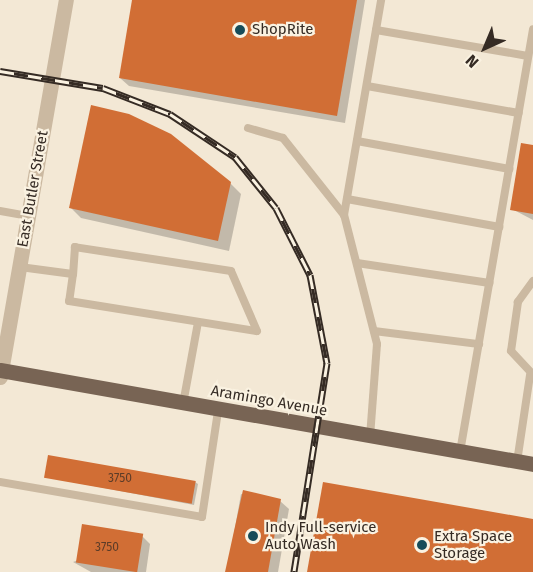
<!DOCTYPE html>
<style>
body{margin:0}
#map{position:relative;width:533px;height:572px;overflow:hidden;background:#f3e8d5;font-family:"Fira Sans",sans-serif}
div>[style]{position:absolute}
.shadow>*{inset:0;background:#0003}
.building>*{inset:0;background:#d16e35;transform-origin:0 0}
.lane>*{height:8px;margin:-4px;padding:0 4px;transform-origin:4px;border-radius:4px;background:#cbb9a1}
.street>*{height:15px;margin:-7.5px;padding:0 7.5px;transform-origin:7.5px;border-radius:7.5px;background:#cbb9a1}
.primary>*{height:15px;margin:-7.5px;padding:0 7.5px;transform-origin:7.5px;border-radius:7.5px;background:#786454}
.rail>*{height:7px;margin-top:-3.5px;transform-origin:0;background:repeating-linear-gradient(90deg,#faf2e1 0 14px,#352b24 0 28px);box-sizing:border-box;border-block:2px solid #352b24}
.dots>*{width:16px;height:16px;translate:-50% -50%;box-sizing:border-box;border:3px solid #faf2e1;border-radius:50%}
span{translate:-50% -50%;white-space:nowrap;text-align:center;line-height:1.15;-webkit-text-stroke:4.5px #faf2e1;paint-order:stroke}
.number-label{font-size:12px;color:#5c3c28}
.number-label span{-webkit-text-stroke-width:0}
.poi-label{font-size:15px;color:#352b24}
.left{translate:0 -50%;text-align:left}
.street-label{font-size:15px;color:#352b24}
.north{position:absolute;left:455px;top:18px;width:60px;height:60px;-webkit-text-stroke:4px #faf2e1;paint-order:stroke;rotate:224deg;font-size:16px;font-weight:700;line-height:24px;text-align:center;color:#352b24}
.north::after{content:'';display:block;margin:auto;width:21px;height:27px;background:#352b24;clip-path:polygon(50% 0,100% 100%,50% 72%,0 100%)}
</style>
<div id="map">
<div class="shadow">
<i style="clip-path:polygon(134px 0,365px 0,345px 123px,129px 86px,120px 78px)"></i>
<i style="clip-path:polygon(533px 146px,533px 220px,512px 209px)"></i>
<i style="clip-path:polygon(230px 183px,241px 194px,229px 251px,81px 218px,71px 208px)"></i>
<i style="clip-path:polygon(46px 477px,195px 482px,198px 484px,194px 505px)"></i>
<i style="clip-path:polygon(241px 494px,280px 501px,289px 509px,278px 572px,227px 572px)"></i>
<i style="clip-path:polygon(142px 536px,150px 544px,146px 572px,91px 572px,73px 562px)"></i>
</div>
<div class="building">
<i style="clip-path:polygon(132px 0,357px 0,337px 116px,119px 78px)"></i>
<i style="clip-path:polygon(91px 105px,129px 114px,171px 134px,231px 182px,218px 241px,69px 208px)"></i>
<i style="clip-path:polygon(521px 143px,533px 145px,533px 214px,510px 210px)"></i>
<i style="left:48px;top:455px;width:150px;height:23px;rotate:10deg"></i>
<i style="clip-path:polygon(323px 482px,533px 519px,533px 572px,307px 572px)"></i>
<i style="clip-path:polygon(243px 490px,281px 499px,268px 572px,225px 572px)"></i>
<i style="left:82px;top:524px;width:62px;height:39px;rotate:9deg"></i>
</div>
<div class="lane">
<i style="left:376px;top:30px;width:154px;rotate:9.7deg"></i>
<i style="left:367px;top:86px;width:154px;rotate:10.1deg"></i>
<i style="left:248px;top:128px;width:36px;rotate:16deg"></i>
<i style="left:283px;top:138px;width:98px;rotate:51.6deg"></i>
<i style="left:357px;top:141px;width:155px;rotate:10.4deg"></i>
<i style="left:347px;top:199px;width:155px;rotate:10.4deg"></i>
<i style="left:0;top:211px;width:28px;rotate:10deg"></i>
<i style="left:357px;top:263px;width:134px;rotate:8.6deg"></i>
<i style="left:20px;top:267px;width:53px;rotate:7.5deg"></i>
<i style="left:73px;top:274px;width:27px;rotate:98deg"></i>
<i style="left:69px;top:301px;width:190px;rotate:9.1deg"></i>
<i style="left:257px;top:331px;width:65px;rotate:-113.4deg"></i>
<i style="left:231px;top:271px;width:158px;rotate:-171.3deg"></i>
<i style="left:75px;top:247px;width:27px;rotate:94deg"></i>
<i style="left:533px;top:281px;width:26px;rotate:126deg"></i>
<i style="left:518px;top:302px;width:49px;rotate:98.1deg"></i>
<i style="left:511px;top:351px;width:33px;rotate:47deg"></i>
<i style="left:374px;top:331px;width:106px;rotate:7.1deg"></i>
<i style="left:183px;top:404px;width:83px;rotate:-79.6deg"></i>
<i style="left:370px;top:437px;width:93px;rotate:-85.7deg"></i>
<i style="left:377px;top:344px;width:133px;rotate:-104.3deg"></i>
<i style="left:344px;top:215px;width:218px;rotate:-80.2deg"></i>
<i style="left:460px;top:452px;width:429px;rotate:-80.2deg"></i>
<i style="left:517px;top:462px;width:88px;rotate:-81.5deg"></i>
<i style="left:0;top:482px;width:205px;rotate:9.8deg"></i>
<i style="left:202px;top:517px;width:107px;rotate:-81.4deg"></i>
</div>
<div class="street">
<i style="left:0;top:377px;width:383px;rotate:-80.1deg"></i>
</div>
<div class="primary">
<i style="left:0;top:370px;width:541px;rotate:10deg"></i>
</div>
<div class="rail">
<i style="left:0;top:71px;width:104px;rotate:9.4deg"></i>
<i style="left:103px;top:88px;width:72px;rotate:21.2deg"></i>
<i style="left:170px;top:114px;width:78px;rotate:33.5deg"></i>
<i style="left:235px;top:157px;width:65px;rotate:51.2deg"></i>
<i style="left:276px;top:208px;width:75px;rotate:63.1deg"></i>
<i style="left:310px;top:275px;width:90px;rotate:79.1deg"></i>
<i style="left:327px;top:363px;width:212px;rotate:99deg"></i>
</div>
<div class="dots">
<i style="left:240px;top:30px;background:#174c59"></i>
<i style="left:253px;top:536px;background:#174c59"></i>
<i style="left:422px;top:545px;background:#174c59"></i>
</div>
<div class="number-label">
<span style="left:120px;top:479px">3750</span>
<span style="left:107px;top:548px">3750</span>
</div>
<div class="poi-label">
<span class="left" style="left:252px;top:30px">ShopRite</span>
<span class="left" style="left:265px;top:536px">Indy Full-service<br>Auto Wash</span>
<span class="left" style="left:434px;top:545px">Extra Space<br>Storage</span>
</div>
<div class="street-label">
<span style="left:33px;top:189px;rotate:-80deg">East Butler Street</span>
<span style="left:269px;top:401px;rotate:10deg">Aramingo Avenue</span>
</div>
<div class="north">N</div>
</div>
